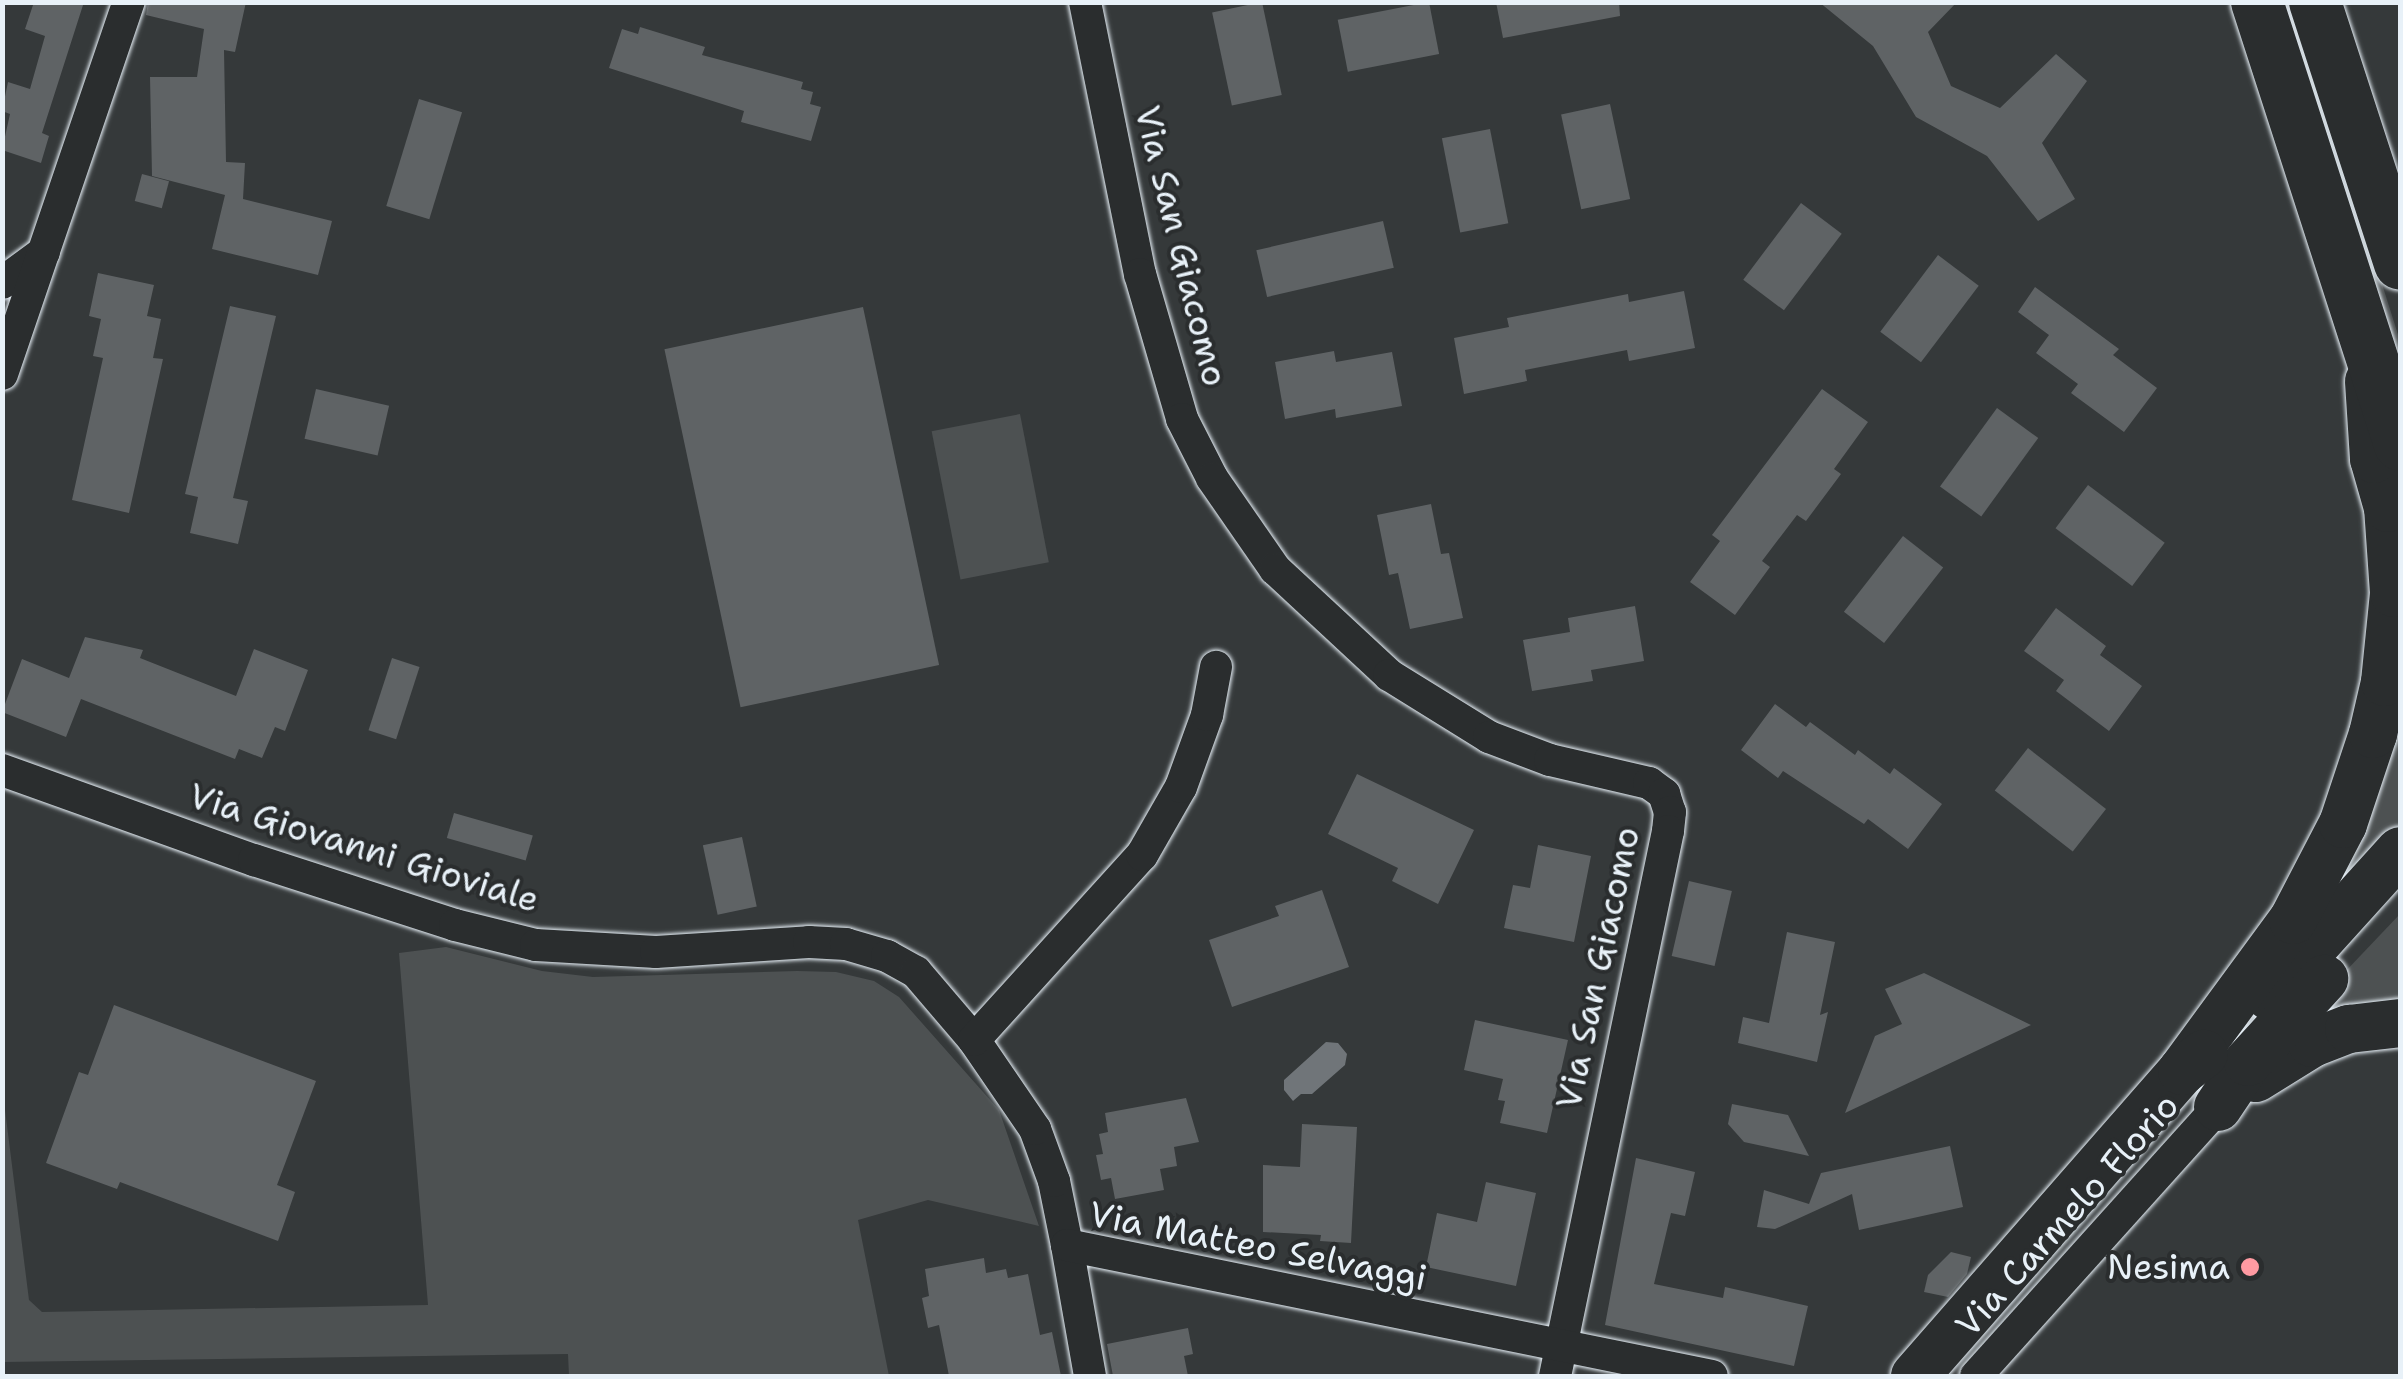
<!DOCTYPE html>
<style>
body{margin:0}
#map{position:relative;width:2403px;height:1379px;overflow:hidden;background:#35393a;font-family:"Shantell Sans",sans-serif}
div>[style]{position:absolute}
.green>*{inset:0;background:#4d5152;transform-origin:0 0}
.water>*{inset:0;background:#707579}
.building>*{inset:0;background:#5f6365;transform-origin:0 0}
.roads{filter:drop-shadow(0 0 2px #e8f1f8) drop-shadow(0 0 2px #e8f1f8)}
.street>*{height:32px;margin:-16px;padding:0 16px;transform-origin:16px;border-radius:16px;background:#2a2d2e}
.secondary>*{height:48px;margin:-24px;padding:0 24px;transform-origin:24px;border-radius:24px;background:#2a2d2e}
.primary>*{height:52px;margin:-26px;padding:0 26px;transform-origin:26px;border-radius:26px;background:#2a2d2e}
.dots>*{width:28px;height:28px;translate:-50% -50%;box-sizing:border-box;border:5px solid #2a2d2e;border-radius:50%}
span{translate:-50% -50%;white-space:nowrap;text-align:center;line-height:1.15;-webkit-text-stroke:8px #2a2d2e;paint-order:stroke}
.street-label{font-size:35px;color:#e8f1f8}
.poi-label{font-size:35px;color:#e8f1f8}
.right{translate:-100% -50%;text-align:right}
.frame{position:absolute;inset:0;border:5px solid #e8f1f8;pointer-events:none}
</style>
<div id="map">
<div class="green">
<i style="clip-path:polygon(2282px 3px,2293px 3px,2400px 341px,2400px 370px)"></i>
<i style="left:1020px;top:414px;width:151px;height:90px;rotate:79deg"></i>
<i style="clip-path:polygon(2400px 651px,2400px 826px,2304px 927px)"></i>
<i style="clip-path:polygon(2400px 914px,2400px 1007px,2314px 1026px,2343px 974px)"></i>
<i style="clip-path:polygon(446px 947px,542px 971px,593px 977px,797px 971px,836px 972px,874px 981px,899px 997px,999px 1110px,1039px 1226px,928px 1200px,858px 1220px,889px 1376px,569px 1376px,568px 1354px,3px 1362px,3px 1094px,29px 1300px,42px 1312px,428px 1305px,399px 953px)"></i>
</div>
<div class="water">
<i style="clip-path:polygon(1326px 1042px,1338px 1043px,1347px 1054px,1345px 1065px,1312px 1094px,1301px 1094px,1293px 1101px,1284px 1090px,1284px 1080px)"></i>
</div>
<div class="building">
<i style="clip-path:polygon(34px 2px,84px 2px,42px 133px,49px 136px,41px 163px,2px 150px,10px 114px,2px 111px,8px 82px,30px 89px,45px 36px,25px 29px)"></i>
<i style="clip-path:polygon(148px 2px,246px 2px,235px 52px,224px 50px,226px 162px,245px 163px,243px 199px,332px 221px,318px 275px,212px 249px,225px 195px,152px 176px,150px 77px,197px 77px,204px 29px,146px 15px)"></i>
<i style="left:1262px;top:2px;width:95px;height:51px;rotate:78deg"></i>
<i style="left:1429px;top:2px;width:53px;height:93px;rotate:79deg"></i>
<i style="clip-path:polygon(1496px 2px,1619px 2px,1620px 16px,1503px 38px)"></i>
<i style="clip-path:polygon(1819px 2px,1957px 2px,1928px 32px,1951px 86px,2000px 108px,2056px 54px,2087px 81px,2042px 143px,2075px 199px,2038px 221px,1987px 156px,1916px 117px,1873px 46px)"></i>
<i style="clip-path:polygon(640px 27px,705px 47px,702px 55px,803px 82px,801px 89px,813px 92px,810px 104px,821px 107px,811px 141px,741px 122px,744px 111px,609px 68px,622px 29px,638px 34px)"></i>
<i style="left:419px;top:99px;width:45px;height:112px;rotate:17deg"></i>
<i style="left:1610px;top:104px;width:97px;height:50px;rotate:78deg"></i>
<i style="left:1490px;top:129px;width:96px;height:49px;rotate:79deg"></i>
<i style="left:142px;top:174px;width:28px;height:28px;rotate:15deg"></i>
<i style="left:1801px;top:203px;width:51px;height:96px;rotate:37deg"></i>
<i style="left:1383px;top:221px;width:48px;height:130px;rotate:77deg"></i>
<i style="left:1938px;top:255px;width:51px;height:96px;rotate:37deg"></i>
<i style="clip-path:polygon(98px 273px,154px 285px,147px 316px,161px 319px,153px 358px,163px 359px,129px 513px,72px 500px,103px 358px,93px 356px,101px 319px,89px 316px)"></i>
<i style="clip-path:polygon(2035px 287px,2119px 349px,2113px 355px,2157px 388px,2124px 432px,2071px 393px,2078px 384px,2036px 353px,2049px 335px,2018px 312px)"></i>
<i style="clip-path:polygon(1684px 291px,1695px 348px,1629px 361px,1627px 350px,1525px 370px,1527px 381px,1464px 394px,1454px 338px,1509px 327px,1507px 318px,1628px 294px,1629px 302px)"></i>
<i style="clip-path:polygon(230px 306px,276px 316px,233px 498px,248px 501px,238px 544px,190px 533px,198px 497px,185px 494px)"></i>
<i style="left:863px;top:307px;width:366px;height:203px;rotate:78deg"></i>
<i style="clip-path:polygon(1334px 351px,1336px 362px,1392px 352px,1402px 406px,1336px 418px,1335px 409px,1285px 419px,1275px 362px)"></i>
<i style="left:316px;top:389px;width:75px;height:51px;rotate:13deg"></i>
<i style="clip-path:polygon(1822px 389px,1868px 422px,1834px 469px,1841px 474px,1806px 521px,1797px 515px,1762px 561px,1770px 567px,1735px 615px,1690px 582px,1720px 541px,1712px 535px)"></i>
<i style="left:1997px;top:408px;width:51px;height:97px;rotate:36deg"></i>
<i style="left:2088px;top:485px;width:96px;height:54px;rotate:37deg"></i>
<i style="clip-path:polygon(1431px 504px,1441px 554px,1449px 553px,1463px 618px,1410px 629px,1398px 573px,1389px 575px,1377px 515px)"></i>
<i style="left:1903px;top:536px;width:51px;height:96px;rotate:38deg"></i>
<i style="clip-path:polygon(1635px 606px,1644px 661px,1591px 670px,1593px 681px,1532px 691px,1523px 640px,1570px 632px,1568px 618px)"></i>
<i style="clip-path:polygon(2056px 608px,2106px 646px,2100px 655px,2142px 686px,2109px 731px,2056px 691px,2064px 680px,2024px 651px)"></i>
<i style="clip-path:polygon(85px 637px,143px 650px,140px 658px,236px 696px,254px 649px,308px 670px,285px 731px,275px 727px,262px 758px,239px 749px,235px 759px,81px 699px,66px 737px,2px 712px,22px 659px,69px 678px)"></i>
<i style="left:392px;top:658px;width:29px;height:76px;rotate:18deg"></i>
<i style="clip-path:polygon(1775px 704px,1806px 727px,1810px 722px,1855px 755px,1858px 750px,1890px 774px,1894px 768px,1942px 804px,1908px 849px,1868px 819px,1864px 824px,1783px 771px,1778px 778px,1741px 750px)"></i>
<i style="left:2028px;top:748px;width:99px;height:54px;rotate:38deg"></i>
<i style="clip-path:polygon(1357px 774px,1474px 830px,1438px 904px,1392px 881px,1398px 868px,1328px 834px)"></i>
<i style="left:454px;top:813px;width:82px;height:26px;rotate:16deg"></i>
<i style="left:742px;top:837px;width:71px;height:40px;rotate:78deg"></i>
<i style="clip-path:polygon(1538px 845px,1591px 856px,1574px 942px,1504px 928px,1513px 885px,1530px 888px)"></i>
<i style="left:1689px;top:881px;width:44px;height:77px;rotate:13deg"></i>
<i style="clip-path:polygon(1322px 890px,1349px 967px,1232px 1007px,1209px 940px,1279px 916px,1275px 906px)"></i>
<i style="clip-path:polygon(1787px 932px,1835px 942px,1820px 1015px,1828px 1012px,1817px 1062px,1738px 1043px,1743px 1017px,1769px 1023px)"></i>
<i style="clip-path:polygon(1924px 973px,2031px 1025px,1845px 1113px,1875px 1036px,1902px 1024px,1885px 989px)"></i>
<i style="clip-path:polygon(114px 1005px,316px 1081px,277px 1185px,295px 1192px,278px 1241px,120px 1182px,117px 1189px,46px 1163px,79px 1072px,88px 1075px)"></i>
<i style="clip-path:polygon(1475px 1020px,1568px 1040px,1547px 1133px,1500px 1123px,1505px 1101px,1498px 1100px,1503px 1079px,1464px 1070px)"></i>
<i style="clip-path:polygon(1186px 1098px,1199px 1142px,1174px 1147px,1177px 1166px,1160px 1169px,1164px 1190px,1115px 1199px,1111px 1178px,1101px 1180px,1096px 1155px,1103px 1154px,1099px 1134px,1108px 1132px,1105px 1113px)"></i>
<i style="clip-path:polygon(1732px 1104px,1788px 1115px,1809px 1156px,1744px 1142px,1728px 1124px)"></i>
<i style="clip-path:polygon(1302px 1124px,1357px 1127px,1351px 1243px,1320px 1241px,1321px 1235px,1263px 1232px,1263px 1165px,1300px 1167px)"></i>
<i style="clip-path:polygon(1950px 1146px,1963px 1207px,1859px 1230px,1852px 1194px,1775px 1229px,1757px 1227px,1764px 1190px,1809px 1204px,1821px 1173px)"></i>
<i style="clip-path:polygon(1636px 1158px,1695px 1172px,1685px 1216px,1671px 1213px,1654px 1284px,1723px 1298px,1725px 1287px,1808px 1306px,1794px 1366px,1605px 1325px)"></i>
<i style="clip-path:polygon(1486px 1182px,1536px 1193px,1516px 1286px,1426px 1267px,1437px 1213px,1477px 1222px)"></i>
<i style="clip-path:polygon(1951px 1252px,1971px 1257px,1967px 1274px,1948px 1297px,1924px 1292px,1928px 1275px)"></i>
<i style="clip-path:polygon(984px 1258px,986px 1273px,1006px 1269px,1008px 1278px,1028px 1274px,1040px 1335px,1052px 1332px,1061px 1376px,949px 1376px,939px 1325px,928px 1328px,922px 1298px,929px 1296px,925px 1269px)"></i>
<i style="clip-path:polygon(1188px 1328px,1193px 1354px,1184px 1356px,1188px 1376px,1113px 1376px,1107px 1344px)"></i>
</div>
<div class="roads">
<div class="street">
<i style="left:1085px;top:2px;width:278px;rotate:78.6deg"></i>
<i style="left:1140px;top:274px;width:151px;rotate:73.8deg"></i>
<i style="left:1182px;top:419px;width:66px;rotate:63deg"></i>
<i style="left:1212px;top:478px;width:111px;rotate:55.3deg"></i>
<i style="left:1275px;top:569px;width:156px;rotate:42.9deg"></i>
<i style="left:1389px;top:675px;width:118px;rotate:31.8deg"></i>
<i style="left:1489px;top:737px;width:65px;rotate:20.7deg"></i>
<i style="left:1550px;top:760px;width:102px;rotate:13.1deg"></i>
<i style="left:1649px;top:783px;width:19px;rotate:36deg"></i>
<i style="left:1664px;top:794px;width:19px;rotate:72deg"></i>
<i style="left:1670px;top:812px;width:19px;rotate:96deg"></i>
<i style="left:1668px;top:831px;width:557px;rotate:101.71deg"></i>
<i style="left:2px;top:283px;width:52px;rotate:-36.4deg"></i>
<i style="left:2px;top:374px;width:393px;rotate:-71.2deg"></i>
<i style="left:2px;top:770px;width:268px;rotate:19.7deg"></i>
<i style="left:254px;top:860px;width:211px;rotate:17.9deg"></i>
<i style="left:455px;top:925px;width:83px;rotate:13.9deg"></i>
<i style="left:536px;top:945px;width:120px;rotate:3.3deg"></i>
<i style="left:656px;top:952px;width:153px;rotate:-3.7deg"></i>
<i style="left:809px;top:942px;width:37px;rotate:3deg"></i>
<i style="left:846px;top:944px;width:43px;rotate:16.3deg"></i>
<i style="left:887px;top:956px;width:33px;rotate:29deg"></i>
<i style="left:916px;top:972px;width:89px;rotate:49.5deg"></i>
<i style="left:1067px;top:1245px;width:65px;rotate:-101.5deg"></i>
<i style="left:1054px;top:1181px;width:55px;rotate:-110.1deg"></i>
<i style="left:1035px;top:1129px;width:108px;rotate:-124.4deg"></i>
<i style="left:974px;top:1040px;width:250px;rotate:-47.8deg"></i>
<i style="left:1142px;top:855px;width:78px;rotate:-60.2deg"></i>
<i style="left:1181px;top:787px;width:77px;rotate:-70.1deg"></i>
<i style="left:1207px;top:715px;width:49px;rotate:-79.4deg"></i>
<i style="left:1090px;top:1376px;width:133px;rotate:-100deg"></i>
<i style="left:1067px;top:1245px;width:658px;rotate:11.48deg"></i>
<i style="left:1976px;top:1376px;width:362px;rotate:-48deg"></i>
</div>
<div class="secondary">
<i style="left:2269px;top:996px;width:195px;rotate:-47.9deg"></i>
<i style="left:2182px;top:1071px;width:187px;rotate:-53.7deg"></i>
<i style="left:2293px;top:920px;width:108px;rotate:-62.5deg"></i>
<i style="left:2343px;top:824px;width:95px;rotate:-71.6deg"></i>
<i style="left:2373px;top:734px;width:53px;rotate:-77deg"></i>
<i style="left:2385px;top:682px;width:89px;rotate:-84.2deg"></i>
<i style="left:2394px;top:593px;width:85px;rotate:-94deg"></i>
<i style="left:2388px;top:508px;width:51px;rotate:-105.9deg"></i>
<i style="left:2374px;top:459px;width:78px;rotate:-93.7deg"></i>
<i style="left:2256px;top:1078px;width:66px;rotate:-32deg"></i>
<i style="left:2312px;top:1043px;width:40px;rotate:-21deg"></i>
<i style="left:2349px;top:1029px;width:51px;rotate:-6.7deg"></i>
<i style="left:2218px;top:1107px;width:54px;rotate:-56.3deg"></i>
<i style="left:2248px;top:1062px;width:113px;rotate:-47.5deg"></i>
<i style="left:1915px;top:1376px;width:405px;rotate:-48.8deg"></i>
<i style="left:2182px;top:1071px;width:28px;rotate:-38deg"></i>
</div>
<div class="primary">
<i style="left:2257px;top:2px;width:465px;rotate:72.1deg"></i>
<i style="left:2315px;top:2px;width:275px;rotate:72deg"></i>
</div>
</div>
<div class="dots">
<i style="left:2250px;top:1267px;background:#ff9aa2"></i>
</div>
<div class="street-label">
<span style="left:1181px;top:246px;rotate:76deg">Via San Giacomo</span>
<span style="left:364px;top:848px;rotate:17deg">Via Giovanni Gioviale</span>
<span style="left:1598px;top:968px;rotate:-78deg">Via San Giacomo</span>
<span style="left:2067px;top:1215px;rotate:-48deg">Via Carmelo Florio</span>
<span style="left:1258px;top:1246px;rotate:11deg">Via Matteo Selvaggi</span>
</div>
<div class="poi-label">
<span class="right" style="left:2230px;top:1267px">Nesima</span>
</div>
<div class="frame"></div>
</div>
